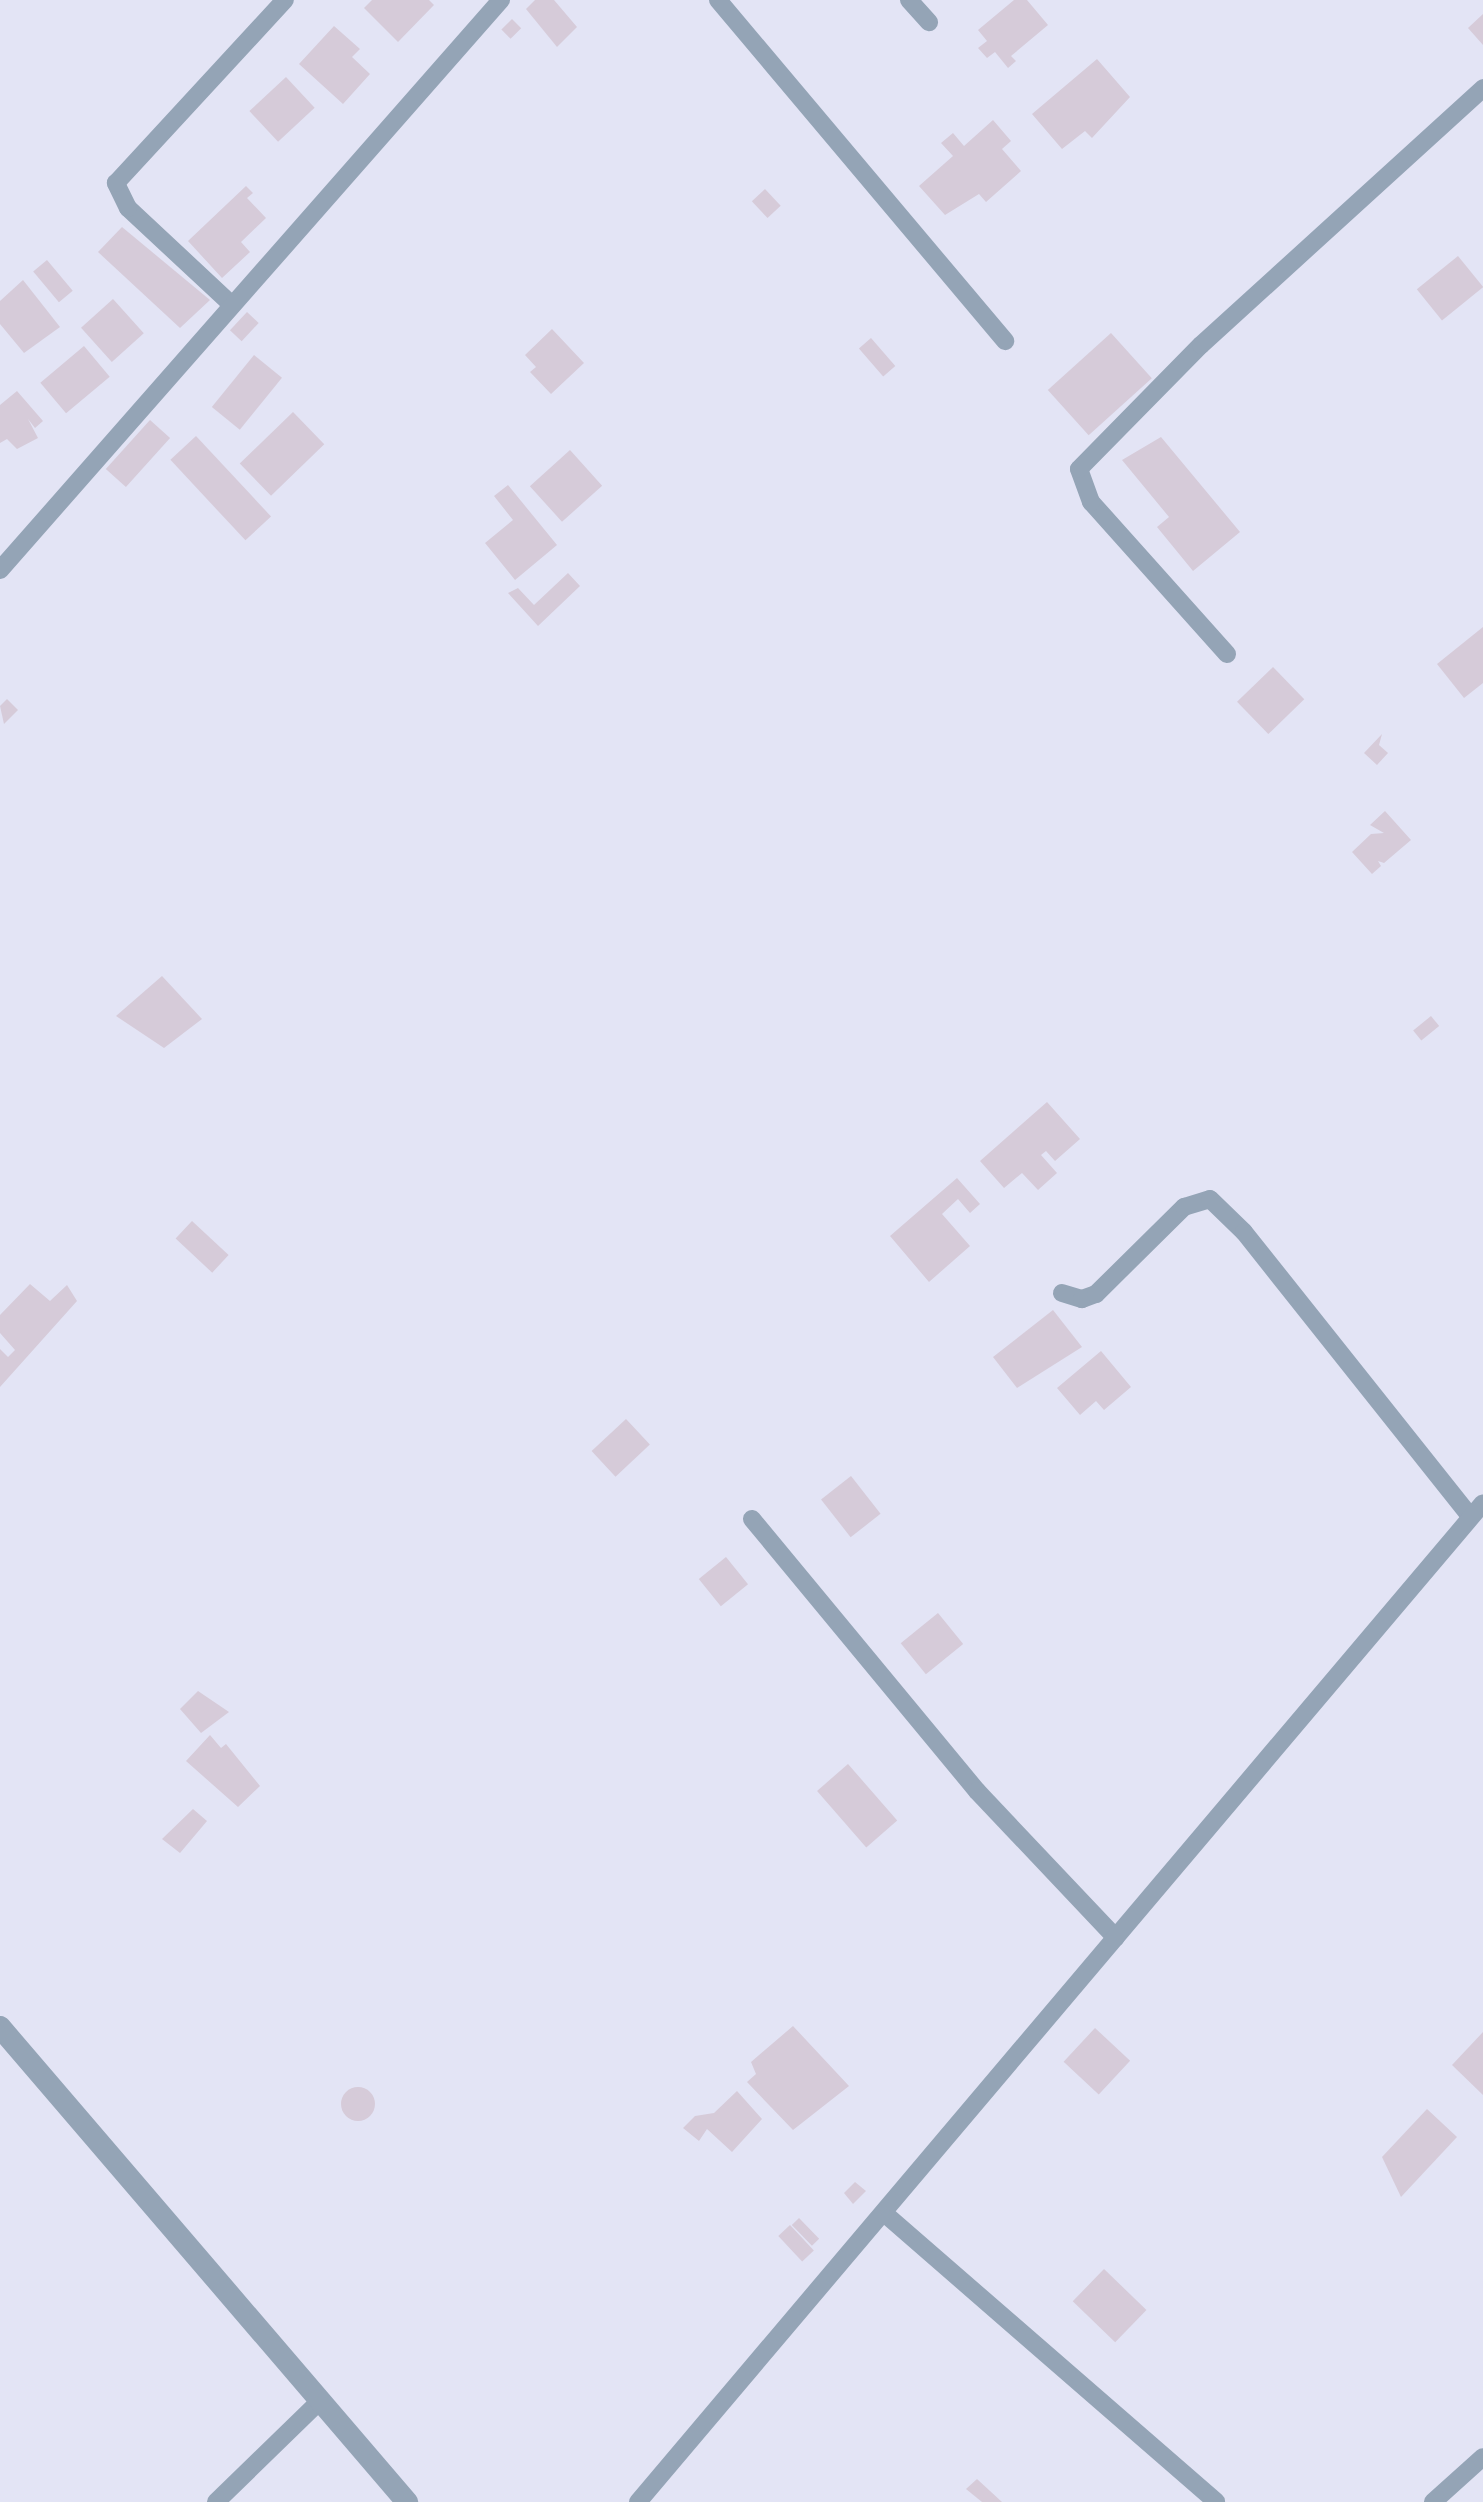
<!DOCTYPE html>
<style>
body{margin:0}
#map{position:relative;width:1483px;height:2502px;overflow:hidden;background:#e3e4f5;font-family:"Asap Condensed",sans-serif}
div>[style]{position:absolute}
.building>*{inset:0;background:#d6cbd9;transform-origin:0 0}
.round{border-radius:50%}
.minor>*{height:18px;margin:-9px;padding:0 9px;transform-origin:9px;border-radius:9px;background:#94a4b6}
.tertiary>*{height:22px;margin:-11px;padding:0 11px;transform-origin:11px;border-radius:11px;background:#94a4b6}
span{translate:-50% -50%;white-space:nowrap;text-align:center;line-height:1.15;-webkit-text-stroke:7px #fff;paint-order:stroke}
</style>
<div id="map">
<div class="building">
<i style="clip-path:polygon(372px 0,429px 0,434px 5px,398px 42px,364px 8px)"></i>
<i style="clip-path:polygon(535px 0,554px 0,577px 27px,557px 47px,526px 9px)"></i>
<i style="clip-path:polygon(1014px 0,1027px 0,1048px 25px,1011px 56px,1016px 61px,1008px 68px,995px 52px,987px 58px,978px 48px,987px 41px,978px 30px)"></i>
<i style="clip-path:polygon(1483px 14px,1483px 45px,1468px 28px)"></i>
<i style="left:512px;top:19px;width:13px;height:15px;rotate:45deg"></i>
<i style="clip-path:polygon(334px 26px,360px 49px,352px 57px,370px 74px,343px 104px,299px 64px)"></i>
<i style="clip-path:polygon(1097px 59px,1130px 97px,1092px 138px,1085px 131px,1062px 149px,1032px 114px)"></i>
<i style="left:286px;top:77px;width:42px;height:50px;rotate:47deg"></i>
<i style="clip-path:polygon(993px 120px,1011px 141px,1002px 149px,1021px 171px,986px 202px,979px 194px,945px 215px,919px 186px,953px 156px,941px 143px,953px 133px,964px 146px)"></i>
<i style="clip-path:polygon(246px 186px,253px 193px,247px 198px,266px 218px,241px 242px,250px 252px,222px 278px,188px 241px)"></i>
<i style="left:765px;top:189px;width:23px;height:18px;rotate:47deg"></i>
<i style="clip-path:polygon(122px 227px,210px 300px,180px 328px,98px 252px)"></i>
<i style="left:1458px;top:256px;width:40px;height:53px;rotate:51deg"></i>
<i style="left:47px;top:260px;width:40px;height:18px;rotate:50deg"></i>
<i style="clip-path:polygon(23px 280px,60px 327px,24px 353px,0 324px,0 301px)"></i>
<i style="left:113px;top:299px;width:46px;height:43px;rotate:48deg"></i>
<i style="left:247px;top:312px;width:16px;height:25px;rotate:43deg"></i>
<i style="clip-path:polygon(552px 329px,584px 363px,551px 394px,530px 372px,536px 367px,525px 355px)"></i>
<i style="left:1111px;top:333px;width:61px;height:85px;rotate:48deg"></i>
<i style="left:871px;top:338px;width:37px;height:16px;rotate:49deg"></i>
<i style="left:84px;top:346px;width:40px;height:57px;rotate:50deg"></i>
<i style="left:254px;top:355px;width:36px;height:67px;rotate:39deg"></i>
<i style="clip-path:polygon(17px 391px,43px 421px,35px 428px,28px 419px,38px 438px,17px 449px,7px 439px,0 443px,0 405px)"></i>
<i style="left:293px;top:412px;width:45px;height:74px;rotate:46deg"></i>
<i style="left:150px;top:420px;width:27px;height:66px;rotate:42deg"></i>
<i style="left:196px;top:436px;width:110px;height:35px;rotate:47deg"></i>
<i style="clip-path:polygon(1161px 437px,1240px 532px,1193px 571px,1157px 527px,1169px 517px,1122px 460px)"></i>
<i style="left:570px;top:450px;width:48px;height:54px;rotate:48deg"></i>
<i style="clip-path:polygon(508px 485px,557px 545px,515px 580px,485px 543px,513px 520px,494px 496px)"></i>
<i style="clip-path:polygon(568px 573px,580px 586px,538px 626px,508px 593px,518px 588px,534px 605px)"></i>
<i style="clip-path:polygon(1483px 627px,1483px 683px,1464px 698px,1437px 664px)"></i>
<i style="left:1273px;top:667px;width:45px;height:50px;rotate:46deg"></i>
<i style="clip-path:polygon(7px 699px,18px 710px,4px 724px,0 706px)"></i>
<i style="clip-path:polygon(1382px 734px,1379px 745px,1388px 753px,1377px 765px,1364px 753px)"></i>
<i style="clip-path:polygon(1385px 811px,1411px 840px,1384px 863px,1378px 861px,1381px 866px,1372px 874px,1352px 852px,1371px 834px,1384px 833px,1370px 825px)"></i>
<i style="clip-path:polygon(162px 976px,202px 1019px,164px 1048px,116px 1016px)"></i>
<i style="left:1431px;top:1016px;width:13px;height:23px;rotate:51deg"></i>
<i style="clip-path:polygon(1047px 1102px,1080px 1139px,1055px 1161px,1046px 1151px,1041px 1155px,1057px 1173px,1038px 1190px,1022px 1173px,1004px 1188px,980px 1161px)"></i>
<i style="clip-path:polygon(957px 1178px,980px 1204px,970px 1213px,958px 1199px,942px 1214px,970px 1246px,929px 1282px,890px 1236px)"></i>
<i style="left:192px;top:1221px;width:50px;height:24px;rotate:43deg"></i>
<i style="clip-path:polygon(30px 1284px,50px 1301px,67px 1285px,77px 1301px,0 1387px,0 1349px,8px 1357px,15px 1350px,0 1333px,0 1315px)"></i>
<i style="clip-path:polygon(1053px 1310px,1082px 1347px,1017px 1388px,993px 1357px)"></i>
<i style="clip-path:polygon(1101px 1351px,1131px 1387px,1104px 1410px,1096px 1401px,1080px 1415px,1057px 1388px)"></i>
<i style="left:626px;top:1419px;width:35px;height:47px;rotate:47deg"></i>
<i style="left:851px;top:1476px;width:48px;height:38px;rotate:52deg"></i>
<i style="left:726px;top:1557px;width:35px;height:35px;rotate:51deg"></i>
<i style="left:938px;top:1613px;width:40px;height:48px;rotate:51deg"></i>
<i style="clip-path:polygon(198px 1691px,229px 1712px,201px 1733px,180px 1709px)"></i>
<i style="clip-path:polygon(210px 1735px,221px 1748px,226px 1744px,260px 1786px,238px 1807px,186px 1761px)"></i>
<i style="left:848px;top:1764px;width:75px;height:41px;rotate:49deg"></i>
<i style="clip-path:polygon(193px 1809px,207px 1821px,180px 1853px,162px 1839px)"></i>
<i style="clip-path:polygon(793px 2026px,849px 2086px,793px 2130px,747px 2082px,756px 2074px,751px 2062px)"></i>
<i style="left:1095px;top:2028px;width:48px;height:46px;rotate:43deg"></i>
<i style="clip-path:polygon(1483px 2032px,1483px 2095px,1452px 2065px)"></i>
<i class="round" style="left:341px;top:2087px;width:34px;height:34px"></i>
<i style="clip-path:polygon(737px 2091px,762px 2119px,732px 2152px,707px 2129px,699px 2141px,683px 2128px,695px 2116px,714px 2113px)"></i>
<i style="clip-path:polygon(1427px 2109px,1457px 2137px,1401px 2197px,1382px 2157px)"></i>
<i style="clip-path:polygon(855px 2182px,866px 2191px,853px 2204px,844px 2193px)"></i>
<i style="left:799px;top:2218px;width:29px;height:10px;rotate:46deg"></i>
<i style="left:790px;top:2225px;width:35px;height:16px;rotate:47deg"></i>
<i style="left:1104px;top:2269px;width:59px;height:45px;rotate:44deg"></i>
<i style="clip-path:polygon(977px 2479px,1002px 2502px,982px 2502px,966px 2489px)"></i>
</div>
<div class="minor">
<i style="left:718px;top:0;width:446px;rotate:49.9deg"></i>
<i style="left:909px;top:0;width:30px;rotate:48deg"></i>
<i style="left:232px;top:305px;width:142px;rotate:-137deg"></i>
<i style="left:128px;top:208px;width:28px;rotate:-116deg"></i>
<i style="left:116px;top:183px;width:249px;rotate:-47.3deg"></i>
<i style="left:0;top:570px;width:759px;rotate:-48.69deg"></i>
<i style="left:1227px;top:654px;width:204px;rotate:-131.8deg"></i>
<i style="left:1091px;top:502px;width:35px;rotate:-110deg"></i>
<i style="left:1079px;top:469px;width:174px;rotate:-45.5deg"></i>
<i style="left:1201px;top:345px;width:382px;rotate:-42.3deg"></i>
<i style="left:1062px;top:1293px;width:21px;rotate:17deg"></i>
<i style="left:1082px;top:1299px;width:15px;rotate:-20deg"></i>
<i style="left:1096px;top:1294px;width:124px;rotate:-44.7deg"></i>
<i style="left:1184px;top:1207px;width:27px;rotate:-17deg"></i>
<i style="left:1210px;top:1199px;width:47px;rotate:44.1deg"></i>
<i style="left:1244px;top:1232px;width:364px;rotate:51.5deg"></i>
<i style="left:752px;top:1519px;width:353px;rotate:50.4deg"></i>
<i style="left:977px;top:1791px;width:202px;rotate:46.6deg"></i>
<i style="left:884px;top:2213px;width:440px;rotate:41deg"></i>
<i style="left:216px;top:2502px;width:145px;rotate:-44.2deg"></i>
<i style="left:638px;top:2502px;width:1308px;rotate:-49.77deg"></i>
<i style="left:1433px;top:2502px;width:67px;rotate:-42deg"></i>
</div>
<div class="tertiary">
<i style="left:0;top:2027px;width:626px;rotate:49.41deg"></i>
</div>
</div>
